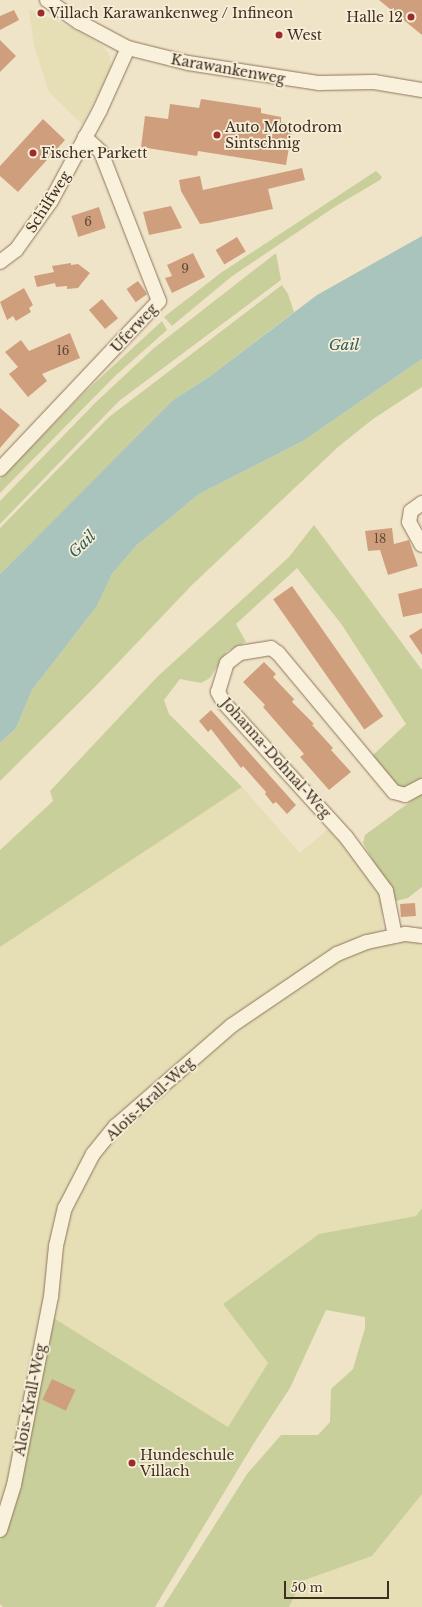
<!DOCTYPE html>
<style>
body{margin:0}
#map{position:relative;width:422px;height:1607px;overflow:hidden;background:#f0e4c8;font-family:"Libre Baskerville",serif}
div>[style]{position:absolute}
.farmland>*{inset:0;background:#e6deb5}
.green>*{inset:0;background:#c9cf9b}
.water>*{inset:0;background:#a9c4bc}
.building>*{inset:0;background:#cf9f7d;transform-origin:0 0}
.roads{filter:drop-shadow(0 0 1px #8d765c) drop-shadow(0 0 1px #8d765c)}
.minor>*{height:14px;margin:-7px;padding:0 7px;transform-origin:7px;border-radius:7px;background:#faf1dc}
.dots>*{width:11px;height:11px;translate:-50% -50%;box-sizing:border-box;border:2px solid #f7eed8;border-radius:50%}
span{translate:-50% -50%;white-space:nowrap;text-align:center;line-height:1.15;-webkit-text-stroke:3.5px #f7eed8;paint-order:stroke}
.number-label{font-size:12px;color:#624a37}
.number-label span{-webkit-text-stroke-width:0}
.poi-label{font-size:14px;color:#3d2e20}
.left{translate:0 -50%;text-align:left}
.right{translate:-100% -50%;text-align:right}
.street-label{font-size:14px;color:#3d2e20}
.water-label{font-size:15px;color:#2f5d5a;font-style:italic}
.scale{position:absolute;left:284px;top:1581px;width:105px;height:18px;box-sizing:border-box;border:2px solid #3d2e20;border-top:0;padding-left:5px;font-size:12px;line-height:14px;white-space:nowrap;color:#3d2e20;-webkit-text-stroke:3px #f7eed8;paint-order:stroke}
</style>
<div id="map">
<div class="farmland">
<i style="clip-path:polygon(29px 9px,79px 31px,103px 46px,110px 56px,111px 69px,82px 124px,49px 92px,34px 46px)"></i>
<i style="clip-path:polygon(242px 787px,300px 853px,328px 829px,369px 874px,381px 895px,383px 929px,369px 936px,422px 941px,422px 1208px,416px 1216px,319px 1234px,223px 1304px,268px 1363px,228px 1427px,52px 1317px,0 1522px,0 947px)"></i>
<i style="clip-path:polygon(422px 1494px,422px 1607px,289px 1607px,302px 1581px,372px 1556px)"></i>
</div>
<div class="green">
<i style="clip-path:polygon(376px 171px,382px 177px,380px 180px,336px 206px,231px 277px,172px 326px,164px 317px,222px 272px)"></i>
<i style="clip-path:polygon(276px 253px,281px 280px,119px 401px,0 524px,0 501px,96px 402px,154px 348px)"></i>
<i style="clip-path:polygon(282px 285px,288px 294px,294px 312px,209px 377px,173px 400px,0 574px,0 528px,109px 417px)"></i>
<i style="clip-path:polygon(162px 321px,167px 330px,115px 376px,0 493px,0 479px,5px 474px,87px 390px)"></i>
<i style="clip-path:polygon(422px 359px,422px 387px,373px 419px,338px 447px,192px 585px,93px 689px,0 781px,0 743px,16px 728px,32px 690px,97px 606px,112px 574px,137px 545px,199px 494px,303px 441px)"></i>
<i style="clip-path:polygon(314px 525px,422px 670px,422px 778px,402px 791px,371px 757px,406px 724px,342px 625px,297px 568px,236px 624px,246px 642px,227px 651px,210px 678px,201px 683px,180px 679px,164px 700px,169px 714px,242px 787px,0 947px,0 850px,53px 801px,50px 791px,157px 677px,289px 557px)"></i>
<i style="clip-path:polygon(422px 793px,422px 887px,408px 898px,396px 901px,363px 843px,365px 835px)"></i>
<i style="clip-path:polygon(422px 1208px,422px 1494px,372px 1556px,302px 1581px,289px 1607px,163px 1607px,247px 1474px,281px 1435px,318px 1435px,330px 1422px,331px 1389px,353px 1369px,365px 1328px,365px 1317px,326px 1310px,290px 1388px,254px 1443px,155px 1607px,3px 1607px,0 1604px,0 1541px,17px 1483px,52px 1317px,228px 1427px,268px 1363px,223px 1304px,319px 1234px,416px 1216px)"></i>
</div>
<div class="water">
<i style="clip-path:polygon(422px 236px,422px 359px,303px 441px,199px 494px,137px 545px,112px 574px,97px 606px,32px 690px,16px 728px,0 743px,0 574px,173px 400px,209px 377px,317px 295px)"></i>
</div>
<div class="building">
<i style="clip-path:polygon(379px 0,422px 0,422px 35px)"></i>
<i style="clip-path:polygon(14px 10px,19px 20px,0 30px,0 16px)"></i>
<i style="clip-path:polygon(0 40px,16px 56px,0 72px)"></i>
<i style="clip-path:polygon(201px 99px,261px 108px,261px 113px,281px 117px,281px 122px,293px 124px,286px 165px,198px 151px,197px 156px,141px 147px,145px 116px,168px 119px,170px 104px,199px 108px)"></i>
<i style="clip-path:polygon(43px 119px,65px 140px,18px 192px,0 176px,0 166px)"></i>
<i style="clip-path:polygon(302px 168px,305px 180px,268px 189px,273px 209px,208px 223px,200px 224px,181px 191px,179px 180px,200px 176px,203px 190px)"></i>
<i style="clip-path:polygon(171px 206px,182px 228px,149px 235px,143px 212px)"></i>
<i style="left:99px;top:207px;width:22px;height:29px;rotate:72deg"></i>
<i style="left:237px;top:237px;width:17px;height:25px;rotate:59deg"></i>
<i style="clip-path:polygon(193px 253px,205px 277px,172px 293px,165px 278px,172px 276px,167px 265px)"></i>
<i style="clip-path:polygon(71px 263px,71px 265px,78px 264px,90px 273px,78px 288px,67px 289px,67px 286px,56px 287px,55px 283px,37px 287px,34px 276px,54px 272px,52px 266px)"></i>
<i style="left:138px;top:281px;width:16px;height:14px;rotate:55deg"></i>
<i style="clip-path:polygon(24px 288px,33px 305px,29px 308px,31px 312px,16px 321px,13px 316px,7px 320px,0 302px)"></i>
<i style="left:102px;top:299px;width:25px;height:17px;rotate:50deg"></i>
<i style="clip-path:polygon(70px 333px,80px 358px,42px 374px,47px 381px,28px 397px,9px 374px,18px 367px,5px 352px,21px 340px,29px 351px)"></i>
<i style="clip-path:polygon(0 408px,20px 425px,0 448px)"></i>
<i style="clip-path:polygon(392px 528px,394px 544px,409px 540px,418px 566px,388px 575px,380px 550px,368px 551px,365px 531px)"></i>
<i style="left:292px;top:586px;width:159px;height:23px;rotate:55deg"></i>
<i style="clip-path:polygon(422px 588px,422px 613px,403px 617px,398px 594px)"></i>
<i style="clip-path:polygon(422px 628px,422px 655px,409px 636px)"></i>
<i style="clip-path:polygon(264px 662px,276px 674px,273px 677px,294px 699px,292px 702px,314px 724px,312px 725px,333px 748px,331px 750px,351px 772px,329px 790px,300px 757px,304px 754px,263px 707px,265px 705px,243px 682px)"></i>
<i style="clip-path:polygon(211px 710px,296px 805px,287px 814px,276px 802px,273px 804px,265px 794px,266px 792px,243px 766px,241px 768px,211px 729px,208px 732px,199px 721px)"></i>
<i style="left:415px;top:903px;width:13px;height:15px;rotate:86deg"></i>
<i style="left:52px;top:1379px;width:26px;height:23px;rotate:25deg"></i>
</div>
<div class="roads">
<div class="minor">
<i style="left:47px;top:0;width:39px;rotate:35deg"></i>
<i style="left:79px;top:22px;width:55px;rotate:28deg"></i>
<i style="left:128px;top:48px;width:62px;rotate:14deg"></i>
<i style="left:188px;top:63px;width:133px;rotate:8.7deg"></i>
<i style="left:319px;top:83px;width:55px;rotate:-1deg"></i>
<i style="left:374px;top:82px;width:49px;rotate:9.5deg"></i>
<i style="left:0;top:262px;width:20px;rotate:-37deg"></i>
<i style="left:16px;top:250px;width:60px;rotate:-54.5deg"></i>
<i style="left:51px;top:201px;width:103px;rotate:-61.7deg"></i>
<i style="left:100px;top:110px;width:68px;rotate:-65.7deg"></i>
<i style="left:0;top:469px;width:231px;rotate:-46.6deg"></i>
<i style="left:159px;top:301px;width:160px;rotate:-111.3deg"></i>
<i style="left:101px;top:152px;width:22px;rotate:-137deg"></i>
<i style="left:422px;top:503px;width:14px;rotate:144deg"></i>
<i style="left:411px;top:511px;width:11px;rotate:100deg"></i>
<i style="left:409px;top:522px;width:26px;rotate:61deg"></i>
<i style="left:395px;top:936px;width:46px;rotate:-101.3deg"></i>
<i style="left:386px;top:891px;width:67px;rotate:-126.5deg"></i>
<i style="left:346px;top:837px;width:181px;rotate:-132.3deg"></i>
<i style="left:224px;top:703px;width:13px;rotate:-119deg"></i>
<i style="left:218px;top:692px;width:30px;rotate:-73deg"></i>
<i style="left:227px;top:663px;width:16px;rotate:-38deg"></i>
<i style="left:240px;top:653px;width:31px;rotate:-9deg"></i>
<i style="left:271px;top:648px;width:9px;rotate:36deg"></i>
<i style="left:278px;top:653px;width:181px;rotate:50.2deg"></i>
<i style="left:394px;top:792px;width:11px;rotate:15deg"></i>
<i style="left:405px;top:795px;width:19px;rotate:-28deg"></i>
<i style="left:0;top:1530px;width:47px;rotate:-72.7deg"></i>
<i style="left:14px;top:1485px;width:192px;rotate:-78.9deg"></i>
<i style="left:51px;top:1297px;width:51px;rotate:-84.4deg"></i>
<i style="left:56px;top:1246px;width:39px;rotate:-77deg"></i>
<i style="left:65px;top:1208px;width:61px;rotate:-62.6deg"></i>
<i style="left:93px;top:1154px;width:36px;rotate:-51deg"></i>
<i style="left:116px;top:1126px;width:152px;rotate:-41deg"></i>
<i style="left:231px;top:1026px;width:128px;rotate:-34.2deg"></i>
<i style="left:337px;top:954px;width:32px;rotate:-22deg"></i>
<i style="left:367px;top:942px;width:40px;rotate:-12deg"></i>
<i style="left:406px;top:934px;width:16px;rotate:7deg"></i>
</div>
</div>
<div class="dots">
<i style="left:41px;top:13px;background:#9e2a2b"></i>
<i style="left:411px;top:17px;background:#9e2a2b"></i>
<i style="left:279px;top:35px;background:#9e2a2b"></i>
<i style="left:217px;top:135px;background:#9e2a2b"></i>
<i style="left:33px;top:153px;background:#9e2a2b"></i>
<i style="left:132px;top:1463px;background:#9e2a2b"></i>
</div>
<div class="number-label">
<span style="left:88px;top:222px">6</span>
<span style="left:185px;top:269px">9</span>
<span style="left:63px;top:351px">16</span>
<span style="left:380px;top:539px">18</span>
</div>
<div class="poi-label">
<span class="left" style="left:49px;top:13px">Villach Karawankenweg / Infineon</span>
<span class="right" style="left:403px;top:17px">Halle 12</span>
<span class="left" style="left:287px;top:35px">West</span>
<span class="left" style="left:225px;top:135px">Auto Motodrom<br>Sintschnig</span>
<span class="left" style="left:41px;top:153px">Fischer Parkett</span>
<span class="left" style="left:140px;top:1463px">Hundeschule<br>Villach</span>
</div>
<div class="street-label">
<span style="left:228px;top:69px;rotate:10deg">Karawankenweg</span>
<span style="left:48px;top:202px;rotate:-58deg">Schilfweg</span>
<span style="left:134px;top:328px;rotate:-47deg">Uferweg</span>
<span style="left:276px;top:758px;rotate:48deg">Johanna-Dohnal-Weg</span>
<span style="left:150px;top:1099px;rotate:-43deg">Alois-Krall-Weg</span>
<span style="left:30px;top:1400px;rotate:-79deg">Alois-Krall-Weg</span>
</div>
<div class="water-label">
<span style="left:344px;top:345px">Gail</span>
<span style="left:82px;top:544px;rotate:-44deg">Gail</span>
</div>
<div class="scale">50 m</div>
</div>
